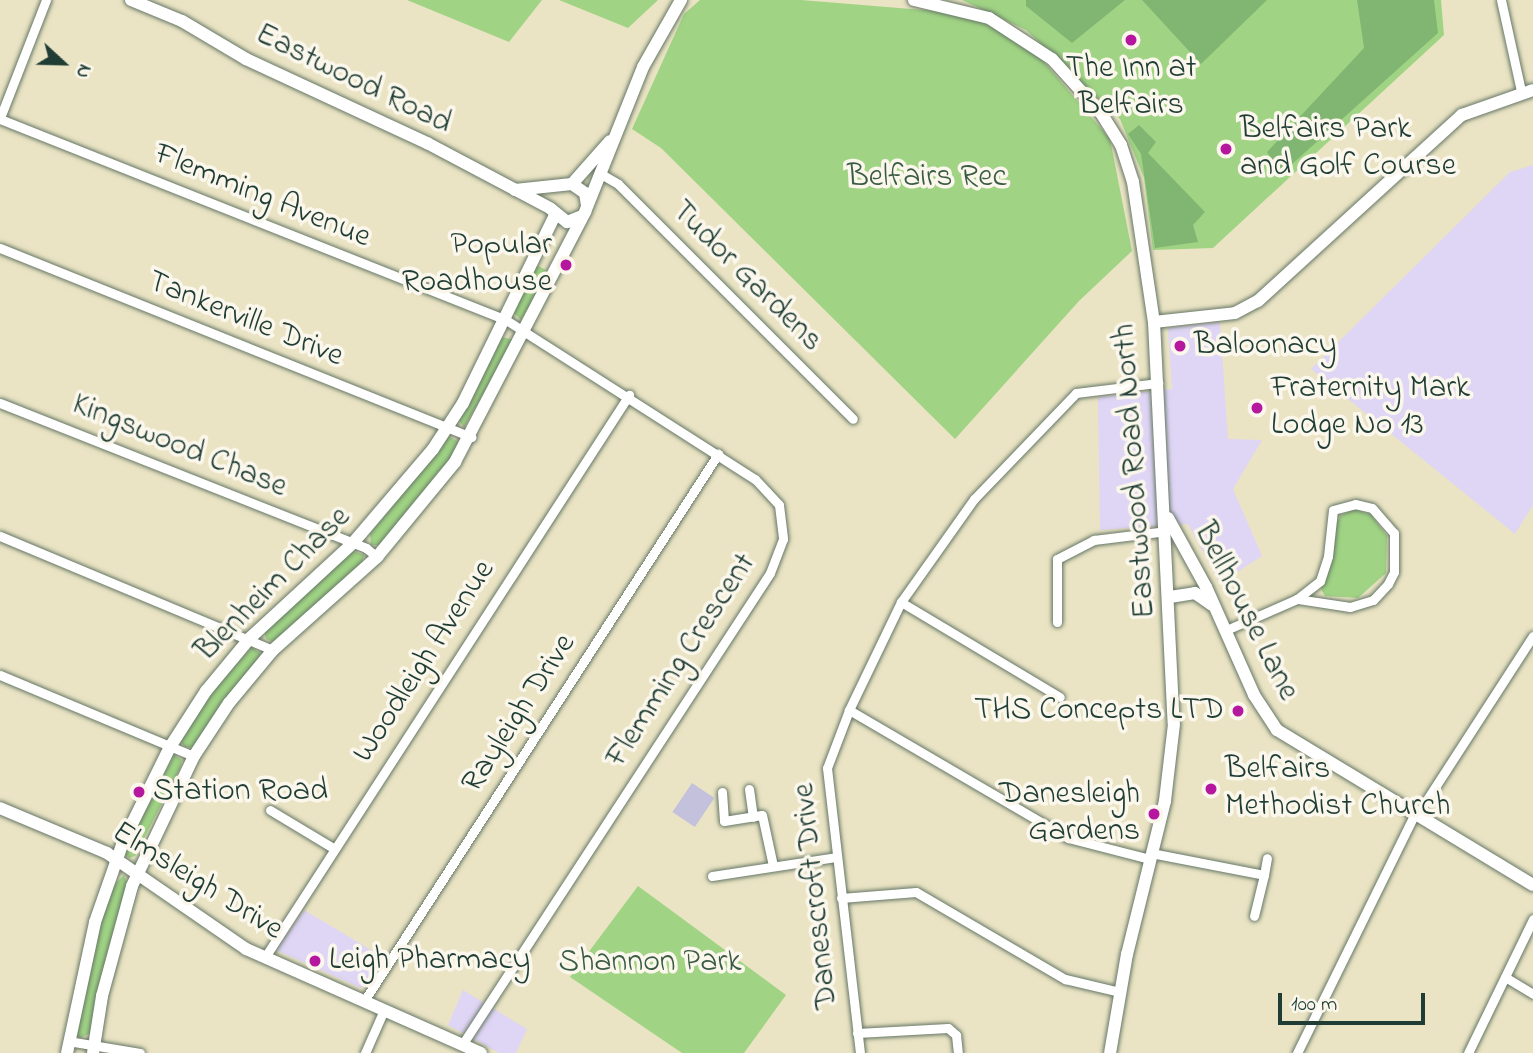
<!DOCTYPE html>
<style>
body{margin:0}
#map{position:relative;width:1533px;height:1053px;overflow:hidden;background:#eae4c4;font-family:"Indie Flower",sans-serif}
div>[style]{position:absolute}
.built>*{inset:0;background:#dfd5f5}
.industrial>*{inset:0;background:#c3c1db;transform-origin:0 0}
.green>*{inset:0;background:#a0d484}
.forest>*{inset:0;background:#80b672}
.roads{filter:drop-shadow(0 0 2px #676) drop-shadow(0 0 2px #676)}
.minor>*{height:9px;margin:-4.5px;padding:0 4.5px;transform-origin:4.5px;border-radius:4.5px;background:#fff}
.tertiary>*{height:12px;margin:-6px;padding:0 6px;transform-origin:6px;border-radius:6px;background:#fff}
.dots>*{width:19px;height:19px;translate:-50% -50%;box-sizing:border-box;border:4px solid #fbf7ec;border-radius:50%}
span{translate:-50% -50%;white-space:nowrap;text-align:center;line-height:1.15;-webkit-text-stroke:7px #fbf7ec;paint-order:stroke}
.poi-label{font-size:32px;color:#1f3d34}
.left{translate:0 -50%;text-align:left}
.right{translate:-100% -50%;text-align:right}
.street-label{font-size:32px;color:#1f3d34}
.park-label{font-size:32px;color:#395b44}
.north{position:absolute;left:28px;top:28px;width:70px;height:70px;-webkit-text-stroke:5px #fbf7ec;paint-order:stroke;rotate:112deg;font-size:19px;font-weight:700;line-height:28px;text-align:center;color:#1f3d34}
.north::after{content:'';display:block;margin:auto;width:24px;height:32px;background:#1f3d34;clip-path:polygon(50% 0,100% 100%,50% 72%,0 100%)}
.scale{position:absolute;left:1278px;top:993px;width:147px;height:32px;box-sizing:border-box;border:4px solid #1f3d34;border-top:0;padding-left:9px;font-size:21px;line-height:24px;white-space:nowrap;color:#1f3d34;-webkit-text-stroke:5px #fbf7ec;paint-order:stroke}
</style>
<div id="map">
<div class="built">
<i style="clip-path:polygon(1533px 165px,1533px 505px,1515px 534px,1311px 369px,1510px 172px)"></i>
<i style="clip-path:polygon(1220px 322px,1228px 439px,1262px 440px,1233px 489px,1262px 556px,1220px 583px,1188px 524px,1100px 530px,1098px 397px,1172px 389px,1168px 328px)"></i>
<i style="clip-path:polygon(304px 910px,381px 956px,361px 988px,276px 950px)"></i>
<i style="clip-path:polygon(463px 990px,527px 1029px,516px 1053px,499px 1053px,448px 1025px)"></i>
</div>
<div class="industrial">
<i style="left:692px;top:783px;width:27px;height:35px;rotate:34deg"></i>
</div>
<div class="green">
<i style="clip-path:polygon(407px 0,542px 0,509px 42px)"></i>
<i style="clip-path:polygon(559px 0,658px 0,628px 28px)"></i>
<i style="clip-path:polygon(700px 0,801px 0,960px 13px,1027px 42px,1110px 139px,1132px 251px,1079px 301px,955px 439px,661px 148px,632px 129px,684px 14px)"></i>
<i style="clip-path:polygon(962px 0,1441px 0,1444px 35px,1213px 248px,1153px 250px,1144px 178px,1120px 119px,1026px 30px)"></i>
<i style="clip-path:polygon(536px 265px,550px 272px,521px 320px,513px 312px)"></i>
<i style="clip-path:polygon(501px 337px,516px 340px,464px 427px,458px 420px)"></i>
<i style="clip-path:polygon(448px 436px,459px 442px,444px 469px,381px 545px,371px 545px,370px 534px)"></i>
<i style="clip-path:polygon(1355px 509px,1371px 515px,1387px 536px,1386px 573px,1358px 598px,1325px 596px,1321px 589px,1332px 561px,1332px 531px,1341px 515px)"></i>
<i style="clip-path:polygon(353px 551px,364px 555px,362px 565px,273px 642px,266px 639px,264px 631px)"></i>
<i style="clip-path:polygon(252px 647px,261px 654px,256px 662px,193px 747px,185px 747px,180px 741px,215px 688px)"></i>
<i style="clip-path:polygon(174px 755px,182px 760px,180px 768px,135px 856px,129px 858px,124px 853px)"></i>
<i style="clip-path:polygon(124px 875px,127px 883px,91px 1033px,80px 1038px,76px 1035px,96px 936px,112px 887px)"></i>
<i style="clip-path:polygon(638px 886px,786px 995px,744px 1053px,682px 1053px,570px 977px)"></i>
</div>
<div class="forest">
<i style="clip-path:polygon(1026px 0,1125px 0,1072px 43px,1026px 6px)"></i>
<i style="clip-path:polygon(1142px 0,1267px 0,1201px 64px)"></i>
<i style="clip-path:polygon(1357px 0,1434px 0,1438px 33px,1281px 174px,1267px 152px,1364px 48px)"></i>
<i style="clip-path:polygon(1139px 125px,1156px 142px,1148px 153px,1205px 212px,1193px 225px,1198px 242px,1155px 248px,1141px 154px,1128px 134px)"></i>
</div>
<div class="roads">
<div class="minor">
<i style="left:1501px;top:0;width:93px;rotate:77.6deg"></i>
<i style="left:0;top:118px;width:127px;rotate:-68.7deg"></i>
<i style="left:0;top:119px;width:544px;rotate:21.66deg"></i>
<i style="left:506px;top:320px;width:295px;rotate:32.6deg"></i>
<i style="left:755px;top:479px;width:35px;rotate:47deg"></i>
<i style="left:779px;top:505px;width:34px;rotate:83deg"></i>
<i style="left:783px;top:539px;width:36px;rotate:111deg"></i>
<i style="left:770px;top:573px;width:564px;rotate:123.13deg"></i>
<i style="left:601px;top:174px;width:20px;rotate:30deg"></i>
<i style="left:618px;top:184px;width:332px;rotate:45deg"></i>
<i style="left:0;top:248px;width:508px;rotate:21.86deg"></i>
<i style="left:0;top:403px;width:394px;rotate:21.6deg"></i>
<i style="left:366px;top:548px;width:14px;rotate:39deg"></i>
<i style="left:0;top:536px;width:296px;rotate:22.7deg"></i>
<i style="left:901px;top:602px;width:185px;rotate:30.9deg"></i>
<i style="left:1057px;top:622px;width:63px;rotate:-90deg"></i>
<i style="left:1057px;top:559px;width:42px;rotate:-27.2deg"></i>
<i style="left:1094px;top:540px;width:73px;rotate:-7.1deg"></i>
<i style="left:1224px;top:631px;width:80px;rotate:-23.7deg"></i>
<i style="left:1297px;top:599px;width:29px;rotate:-38deg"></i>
<i style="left:1320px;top:581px;width:26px;rotate:-72deg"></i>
<i style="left:1328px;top:556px;width:46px;rotate:-83.8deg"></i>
<i style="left:1333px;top:510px;width:23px;rotate:-15deg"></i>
<i style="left:1355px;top:504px;width:17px;rotate:13deg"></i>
<i style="left:1372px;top:508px;width:33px;rotate:49deg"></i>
<i style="left:1394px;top:533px;width:39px;rotate:90deg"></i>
<i style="left:1394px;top:572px;width:13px;rotate:117deg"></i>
<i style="left:1388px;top:584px;width:22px;rotate:133deg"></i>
<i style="left:1373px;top:600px;width:24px;rotate:163deg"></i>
<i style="left:1350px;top:607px;width:54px;rotate:-171.4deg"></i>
<i style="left:0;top:675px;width:210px;rotate:22.7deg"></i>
<i style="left:849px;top:710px;width:254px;rotate:30.3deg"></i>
<i style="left:1068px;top:838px;width:85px;rotate:14.4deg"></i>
<i style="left:749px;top:789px;width:28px;rotate:82deg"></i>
<i style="left:722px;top:792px;width:29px;rotate:86deg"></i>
<i style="left:724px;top:821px;width:38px;rotate:-9deg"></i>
<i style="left:762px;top:815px;width:52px;rotate:77.8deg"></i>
<i style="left:270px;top:810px;width:74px;rotate:31.1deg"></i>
<i style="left:1417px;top:815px;width:213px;rotate:-57.1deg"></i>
<i style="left:1151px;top:853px;width:115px;rotate:11deg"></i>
<i style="left:1264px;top:875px;width:42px;rotate:103.7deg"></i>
<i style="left:1264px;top:875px;width:17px;rotate:-80deg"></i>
<i style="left:712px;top:876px;width:125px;rotate:-8.7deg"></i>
<i style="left:841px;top:898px;width:75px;rotate:-4.6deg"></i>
<i style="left:916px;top:892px;width:173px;rotate:30.3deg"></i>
<i style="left:1065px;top:979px;width:57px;rotate:13.3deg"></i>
<i style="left:265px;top:957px;width:670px;rotate:-57.07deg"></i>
<i style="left:1505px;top:977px;width:33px;rotate:31deg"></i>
<i style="left:364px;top:1001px;width:652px;rotate:-57.09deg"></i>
<i style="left:857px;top:1033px;width:91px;rotate:-3.1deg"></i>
<i style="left:948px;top:1028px;width:11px;rotate:41deg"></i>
<i style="left:956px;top:1035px;width:18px;rotate:84deg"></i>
<i style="left:68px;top:1041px;width:73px;rotate:9.5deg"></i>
<i style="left:365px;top:1053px;width:47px;rotate:-66.2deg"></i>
<i style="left:860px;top:1053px;width:287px;rotate:-96.6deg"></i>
<i style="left:827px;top:768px;width:62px;rotate:-69.2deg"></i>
<i style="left:849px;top:710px;width:120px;rotate:-64.3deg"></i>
<i style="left:901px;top:602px;width:126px;rotate:-54.7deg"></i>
<i style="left:974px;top:499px;width:147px;rotate:-46.1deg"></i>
<i style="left:1076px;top:393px;width:83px;rotate:-7deg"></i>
<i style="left:1297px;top:1053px;width:267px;rotate:-63.8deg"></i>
<i style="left:1468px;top:1053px;width:149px;rotate:-64.1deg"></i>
</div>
<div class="tertiary">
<i style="left:131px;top:0;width:55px;rotate:22.4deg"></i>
<i style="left:182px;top:21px;width:74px;rotate:30.7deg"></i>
<i style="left:246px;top:59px;width:200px;rotate:24.9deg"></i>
<i style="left:427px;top:143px;width:139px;rotate:27.9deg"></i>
<i style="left:914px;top:0;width:77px;rotate:13.5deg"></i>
<i style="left:989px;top:18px;width:75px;rotate:33.1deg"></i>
<i style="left:1052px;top:59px;width:73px;rotate:47.8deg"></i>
<i style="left:1101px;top:113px;width:38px;rotate:58deg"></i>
<i style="left:1121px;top:145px;width:39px;rotate:72deg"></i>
<i style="left:1133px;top:182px;width:142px;rotate:81.5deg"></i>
<i style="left:1154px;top:322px;width:402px;rotate:87.2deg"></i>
<i style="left:1174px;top:724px;width:78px;rotate:96.7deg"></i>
<i style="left:1165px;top:801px;width:158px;rotate:103.9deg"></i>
<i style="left:1127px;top:954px;width:100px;rotate:99.7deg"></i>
<i style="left:572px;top:184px;width:57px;rotate:-48.5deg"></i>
<i style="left:515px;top:190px;width:57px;rotate:-6deg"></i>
<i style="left:572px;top:184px;width:16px;rotate:35deg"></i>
<i style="left:585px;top:193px;width:12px;rotate:81deg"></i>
<i style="left:551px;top:209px;width:21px;rotate:39deg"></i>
<i style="left:567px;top:222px;width:16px;rotate:-22deg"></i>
<i style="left:1154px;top:322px;width:81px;rotate:-6.3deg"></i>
<i style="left:1235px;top:313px;width:26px;rotate:-28deg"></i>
<i style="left:1258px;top:301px;width:276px;rotate:-42.4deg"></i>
<i style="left:1462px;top:115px;width:75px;rotate:-19.4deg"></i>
<i style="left:1168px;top:518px;width:79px;rotate:61.2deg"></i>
<i style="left:1206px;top:587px;width:118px;rotate:66deg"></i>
<i style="left:1254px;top:695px;width:42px;rotate:56.7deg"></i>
<i style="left:1277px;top:730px;width:299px;rotate:31.2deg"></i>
<i style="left:1170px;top:597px;width:25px;rotate:-9deg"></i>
<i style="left:1195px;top:593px;width:21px;rotate:35deg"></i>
<i style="left:0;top:808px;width:116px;rotate:22.8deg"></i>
<i style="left:107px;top:853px;width:169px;rotate:34.6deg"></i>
<i style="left:246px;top:949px;width:257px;rotate:23.9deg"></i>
<i style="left:67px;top:1053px;width:134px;rotate:-77.9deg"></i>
<i style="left:95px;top:922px;width:85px;rotate:-70.7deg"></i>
<i style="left:123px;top:842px;width:106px;rotate:-63.7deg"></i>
<i style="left:170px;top:747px;width:67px;rotate:-57.3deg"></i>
<i style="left:206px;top:691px;width:69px;rotate:-50.3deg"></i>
<i style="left:250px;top:638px;width:140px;rotate:-42.7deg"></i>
<i style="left:353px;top:543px;width:123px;rotate:-49.6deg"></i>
<i style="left:433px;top:449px;width:55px;rotate:-56.9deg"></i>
<i style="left:463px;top:403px;width:209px;rotate:-63.9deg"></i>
<i style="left:93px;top:1053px;width:58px;rotate:-81deg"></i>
<i style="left:102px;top:996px;width:114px;rotate:-74.7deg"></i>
<i style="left:132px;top:886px;width:144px;rotate:-64.5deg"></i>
<i style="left:194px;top:756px;width:64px;rotate:-56.6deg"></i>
<i style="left:229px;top:703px;width:69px;rotate:-50.3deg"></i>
<i style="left:273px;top:650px;width:140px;rotate:-41.8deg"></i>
<i style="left:377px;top:557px;width:123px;rotate:-50.6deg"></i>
<i style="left:455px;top:462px;width:282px;rotate:-62.5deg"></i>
<i style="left:585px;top:212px;width:156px;rotate:-68.2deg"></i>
<i style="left:643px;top:67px;width:77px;rotate:-60.4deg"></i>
</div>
</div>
<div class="dots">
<i style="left:1131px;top:40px;background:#b5179e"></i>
<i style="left:1226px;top:149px;background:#b5179e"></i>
<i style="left:566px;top:265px;background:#b5179e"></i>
<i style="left:1180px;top:346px;background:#b5179e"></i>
<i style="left:1257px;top:408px;background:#b5179e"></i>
<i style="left:1238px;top:711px;background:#b5179e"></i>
<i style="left:1211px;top:789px;background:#b5179e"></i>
<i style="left:139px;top:792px;background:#b5179e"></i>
<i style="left:1154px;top:814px;background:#b5179e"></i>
<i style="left:315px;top:961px;background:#b5179e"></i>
</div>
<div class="poi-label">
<span style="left:1131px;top:88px">The Inn at<br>Belfairs</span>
<span class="left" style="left:1240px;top:149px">Belfairs Park<br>and Golf Course</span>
<span class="right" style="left:552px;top:265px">Popular<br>Roadhouse</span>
<span class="left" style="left:1194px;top:346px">Baloonacy</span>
<span class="left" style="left:1271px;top:408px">Fraternity Mark<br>Lodge No 13</span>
<span class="right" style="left:1224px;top:711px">THS Concepts LTD</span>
<span class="left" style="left:1225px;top:789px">Belfairs<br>Methodist Church</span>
<span class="left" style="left:153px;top:792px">Station Road</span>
<span class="right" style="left:1140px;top:814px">Danesleigh<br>Gardens</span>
<span class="left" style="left:329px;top:961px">Leigh Pharmacy</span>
</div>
<div class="street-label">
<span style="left:353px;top:80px;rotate:26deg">Eastwood Road</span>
<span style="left:262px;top:197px;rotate:22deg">Flemming Avenue</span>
<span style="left:746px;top:277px;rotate:45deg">Tudor Gardens</span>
<span style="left:245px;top:320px;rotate:22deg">Tankerville Drive</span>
<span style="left:179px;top:447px;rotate:22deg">Kingswood Chase</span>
<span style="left:1136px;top:471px;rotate:-94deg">Eastwood Road North</span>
<span style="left:274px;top:585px;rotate:-45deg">Blenheim Chase</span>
<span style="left:1245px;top:612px;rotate:63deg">Bellhouse Lane</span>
<span style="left:682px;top:661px;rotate:-57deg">Flemming Crescent</span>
<span style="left:425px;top:662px;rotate:-57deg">Woodleigh Avenue</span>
<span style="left:520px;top:714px;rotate:-57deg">Rayleigh Drive</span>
<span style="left:197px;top:882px;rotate:32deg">Elmsleigh Drive</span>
<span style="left:817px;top:896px;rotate:-96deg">Danescroft Drive</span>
</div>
<div class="park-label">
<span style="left:927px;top:178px">Belfairs Rec</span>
<span style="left:650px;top:963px">Shannon Park</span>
</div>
<div class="north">N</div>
<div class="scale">100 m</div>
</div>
